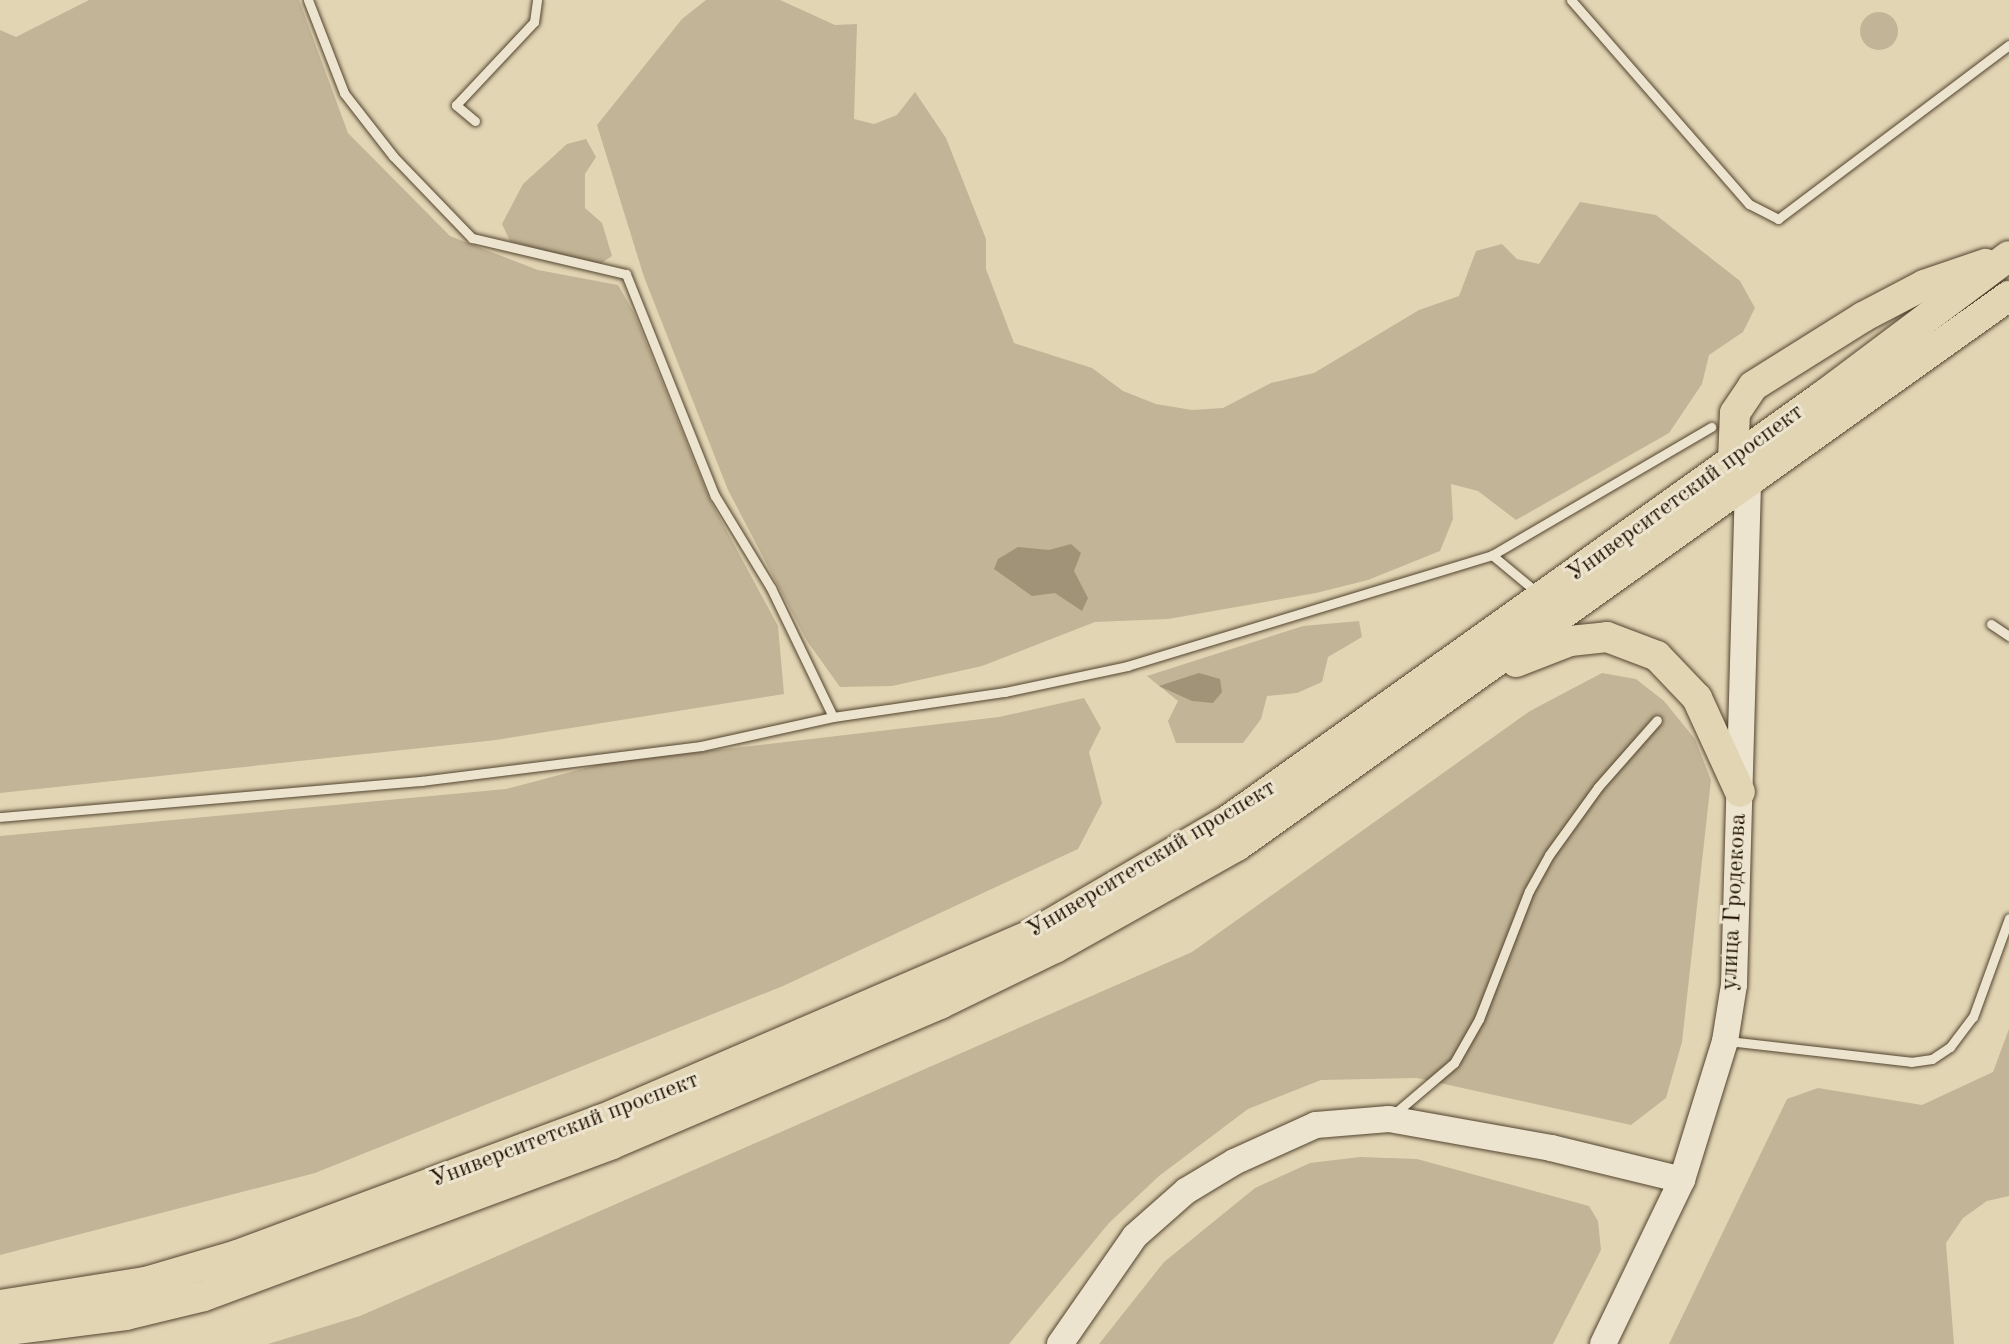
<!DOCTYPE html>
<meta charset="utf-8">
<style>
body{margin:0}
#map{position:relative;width:2009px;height:1344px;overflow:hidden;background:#e2d5b4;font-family:"Old Standard TT",serif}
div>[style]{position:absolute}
.green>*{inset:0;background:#c2b496}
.round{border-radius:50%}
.water>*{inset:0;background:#a19378}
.roads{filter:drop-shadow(0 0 2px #53442f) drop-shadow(0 0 2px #53442f)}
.service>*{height:9px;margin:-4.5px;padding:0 4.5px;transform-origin:4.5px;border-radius:4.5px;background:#ece4ce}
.secondary>*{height:26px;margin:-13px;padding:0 13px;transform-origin:13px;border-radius:13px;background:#ece4ce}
.primary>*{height:30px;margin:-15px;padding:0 15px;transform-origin:15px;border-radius:15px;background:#e2d5b4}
span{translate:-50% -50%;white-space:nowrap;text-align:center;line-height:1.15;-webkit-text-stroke:6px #ece4ce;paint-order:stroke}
.street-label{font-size:24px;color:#231303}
</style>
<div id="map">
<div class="green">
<i style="clip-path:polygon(89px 0,299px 0,348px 133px,450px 236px,538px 270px,618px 285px,634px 313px,709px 498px,778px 626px,784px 694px,496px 740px,0 793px,0 30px,16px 37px)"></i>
<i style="clip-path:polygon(706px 0,780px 0,835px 25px,857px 24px,854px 119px,874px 124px,897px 115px,915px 92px,946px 138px,986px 239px,986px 269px,1014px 343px,1092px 368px,1123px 391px,1156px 404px,1192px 410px,1223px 408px,1271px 383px,1314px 373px,1419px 310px,1459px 296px,1476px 251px,1502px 244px,1517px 259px,1539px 264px,1580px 202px,1656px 215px,1740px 281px,1755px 308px,1743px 332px,1709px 355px,1702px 384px,1669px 433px,1516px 520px,1478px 491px,1451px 484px,1453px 519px,1440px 551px,1368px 580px,1316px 593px,1168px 619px,1095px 622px,982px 666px,892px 686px,840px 687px,807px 641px,728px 490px,644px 277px,597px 125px,682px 19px)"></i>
<i class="round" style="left:1860px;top:12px;width:38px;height:38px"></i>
<i style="clip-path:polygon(586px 139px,596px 157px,585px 174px,585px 208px,602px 223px,612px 256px,597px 266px,510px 241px,502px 224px,523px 184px,567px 144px)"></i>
<i style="clip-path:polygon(1359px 621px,1362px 637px,1328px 657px,1322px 682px,1297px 693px,1267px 696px,1261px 719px,1243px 743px,1176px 743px,1168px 721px,1178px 701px,1147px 676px,1303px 626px)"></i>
<i style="clip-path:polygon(1602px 673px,1636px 679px,1664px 701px,1695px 739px,1711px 780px,1682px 1042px,1666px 1098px,1631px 1125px,1417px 1078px,1321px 1080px,1248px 1109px,1159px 1176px,1109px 1223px,1009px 1344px,268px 1344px,360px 1316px,1192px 952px,1530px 711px)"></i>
<i style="clip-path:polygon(1084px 698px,1101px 728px,1089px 752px,1102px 803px,1078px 849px,783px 986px,315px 1173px,0 1255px,0 836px,506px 789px,605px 763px,999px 717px)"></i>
<i style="clip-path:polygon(2009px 1029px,2009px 1196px,1987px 1201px,1963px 1218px,1946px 1243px,1954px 1344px,1669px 1344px,1787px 1099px,1818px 1088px,1922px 1105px,1993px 1072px)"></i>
<i style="clip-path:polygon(1360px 1157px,1417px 1159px,1589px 1206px,1598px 1221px,1601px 1250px,1553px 1344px,1099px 1344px,1164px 1262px,1255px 1188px,1310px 1163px)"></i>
</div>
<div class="water">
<i style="clip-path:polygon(1071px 544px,1081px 553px,1074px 571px,1088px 598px,1082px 611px,1055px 593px,1032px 596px,994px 569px,998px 559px,1018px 547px,1049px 550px)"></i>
<i style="clip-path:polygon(1199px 673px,1220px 679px,1222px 692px,1213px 703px,1192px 701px,1159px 686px)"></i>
</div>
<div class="roads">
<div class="service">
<i style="left:308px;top:0;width:100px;rotate:68.8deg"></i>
<i style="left:344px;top:93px;width:80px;rotate:52.1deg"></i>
<i style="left:393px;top:156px;width:114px;rotate:46.1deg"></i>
<i style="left:472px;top:238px;width:158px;rotate:13.2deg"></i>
<i style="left:626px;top:274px;width:239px;rotate:68.2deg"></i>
<i style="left:715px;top:496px;width:108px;rotate:58.7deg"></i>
<i style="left:771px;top:588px;width:143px;rotate:64.3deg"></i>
<i style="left:1571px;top:0;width:271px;rotate:48.9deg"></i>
<i style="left:1749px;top:204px;width:33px;rotate:27deg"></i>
<i style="left:1778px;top:219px;width:289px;rotate:-37deg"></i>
<i style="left:475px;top:121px;width:25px;rotate:-140deg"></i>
<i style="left:456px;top:105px;width:114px;rotate:-46.8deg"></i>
<i style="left:534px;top:22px;width:22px;rotate:-82deg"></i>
<i style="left:1492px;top:555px;width:61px;rotate:39.7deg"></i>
<i style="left:1991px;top:624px;width:22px;rotate:34deg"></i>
<i style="left:0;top:817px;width:423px;rotate:-4.9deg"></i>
<i style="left:421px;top:781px;width:282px;rotate:-7.1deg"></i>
<i style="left:701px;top:746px;width:135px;rotate:-12.4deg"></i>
<i style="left:833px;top:717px;width:174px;rotate:-8.3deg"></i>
<i style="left:1005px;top:692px;width:125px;rotate:-12deg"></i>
<i style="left:1127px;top:666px;width:382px;rotate:-16.9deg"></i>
<i style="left:1492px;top:555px;width:254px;rotate:-30.3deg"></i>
<i style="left:1728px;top:1041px;width:184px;rotate:6.5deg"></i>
<i style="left:1911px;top:1062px;width:21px;rotate:-8deg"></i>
<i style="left:1932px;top:1059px;width:22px;rotate:-34deg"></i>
<i style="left:1950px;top:1047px;width:38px;rotate:-53deg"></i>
<i style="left:1973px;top:1017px;width:105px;rotate:-70deg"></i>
<i style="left:1394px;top:1114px;width:79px;rotate:-40.4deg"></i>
<i style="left:1454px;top:1063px;width:51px;rotate:-60.4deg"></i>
<i style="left:1479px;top:1019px;width:137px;rotate:-68.7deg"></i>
<i style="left:1529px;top:891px;width:41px;rotate:-60.9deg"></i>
<i style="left:1549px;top:855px;width:84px;rotate:-54.2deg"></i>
<i style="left:1598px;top:787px;width:89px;rotate:-48.6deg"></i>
</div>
<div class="secondary">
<i style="left:1060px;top:1344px;width:131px;rotate:-55.2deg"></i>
<i style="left:1135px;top:1236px;width:68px;rotate:-41.4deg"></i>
<i style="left:1186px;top:1191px;width:56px;rotate:-31.1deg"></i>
<i style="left:1234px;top:1162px;width:90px;rotate:-24.3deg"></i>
<i style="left:1316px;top:1125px;width:73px;rotate:-4.7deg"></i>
<i style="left:1389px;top:1119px;width:165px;rotate:10.1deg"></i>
<i style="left:1551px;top:1148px;width:135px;rotate:13.7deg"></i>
<i style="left:1603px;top:1344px;width:182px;rotate:-64.3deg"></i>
<i style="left:1682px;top:1180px;width:145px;rotate:-72.8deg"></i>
<i style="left:1725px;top:1041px;width:57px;rotate:-80.9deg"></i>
<i style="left:1734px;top:985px;width:501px;rotate:-88.4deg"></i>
<i style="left:1748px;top:484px;width:17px;rotate:-123deg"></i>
</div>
<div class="primary">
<i style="left:1733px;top:460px;width:47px;rotate:-87.6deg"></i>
<i style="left:1735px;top:413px;width:32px;rotate:-56deg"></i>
<i style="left:1753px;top:386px;width:130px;rotate:-32.1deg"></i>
<i style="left:1863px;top:317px;width:69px;rotate:-27.7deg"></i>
<i style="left:1924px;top:285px;width:65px;rotate:-19deg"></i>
<i style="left:1516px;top:662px;width:58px;rotate:-21.3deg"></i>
<i style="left:1570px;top:641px;width:37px;rotate:-6deg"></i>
<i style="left:1607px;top:637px;width:53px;rotate:20.8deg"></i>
<i style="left:1657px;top:656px;width:58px;rotate:46.4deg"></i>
<i style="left:1697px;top:698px;width:103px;rotate:65.4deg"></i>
<i style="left:0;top:1305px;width:148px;rotate:-9deg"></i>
<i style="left:146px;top:1282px;width:95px;rotate:-16.5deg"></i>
<i style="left:237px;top:1255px;width:390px;rotate:-20.4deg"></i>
<i style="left:603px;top:1119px;width:470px;rotate:-23.3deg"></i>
<i style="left:1035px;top:933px;width:222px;rotate:-30.3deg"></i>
<i style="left:1227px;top:821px;width:733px;rotate:-35.51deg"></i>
<i style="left:1824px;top:395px;width:231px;rotate:-36.9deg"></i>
<i style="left:0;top:1331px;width:127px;rotate:-7.2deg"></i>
<i style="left:126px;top:1315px;width:80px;rotate:-13.7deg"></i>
<i style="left:204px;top:1296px;width:435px;rotate:-20.4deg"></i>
<i style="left:612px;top:1144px;width:357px;rotate:-23.1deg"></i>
<i style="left:940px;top:1004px;width:128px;rotate:-26deg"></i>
<i style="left:1055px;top:948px;width:209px;rotate:-29.3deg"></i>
<i style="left:1237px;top:846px;width:948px;rotate:-35.47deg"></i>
</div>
</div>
<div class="street-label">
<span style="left:1686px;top:494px;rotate:-36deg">Университетский проспект</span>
<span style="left:1152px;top:860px;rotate:-31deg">Университетский проспект</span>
<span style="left:1735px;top:902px;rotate:-87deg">улица Гродекова</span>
<span style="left:565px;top:1131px;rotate:-21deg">Университетский проспект</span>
</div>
</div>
